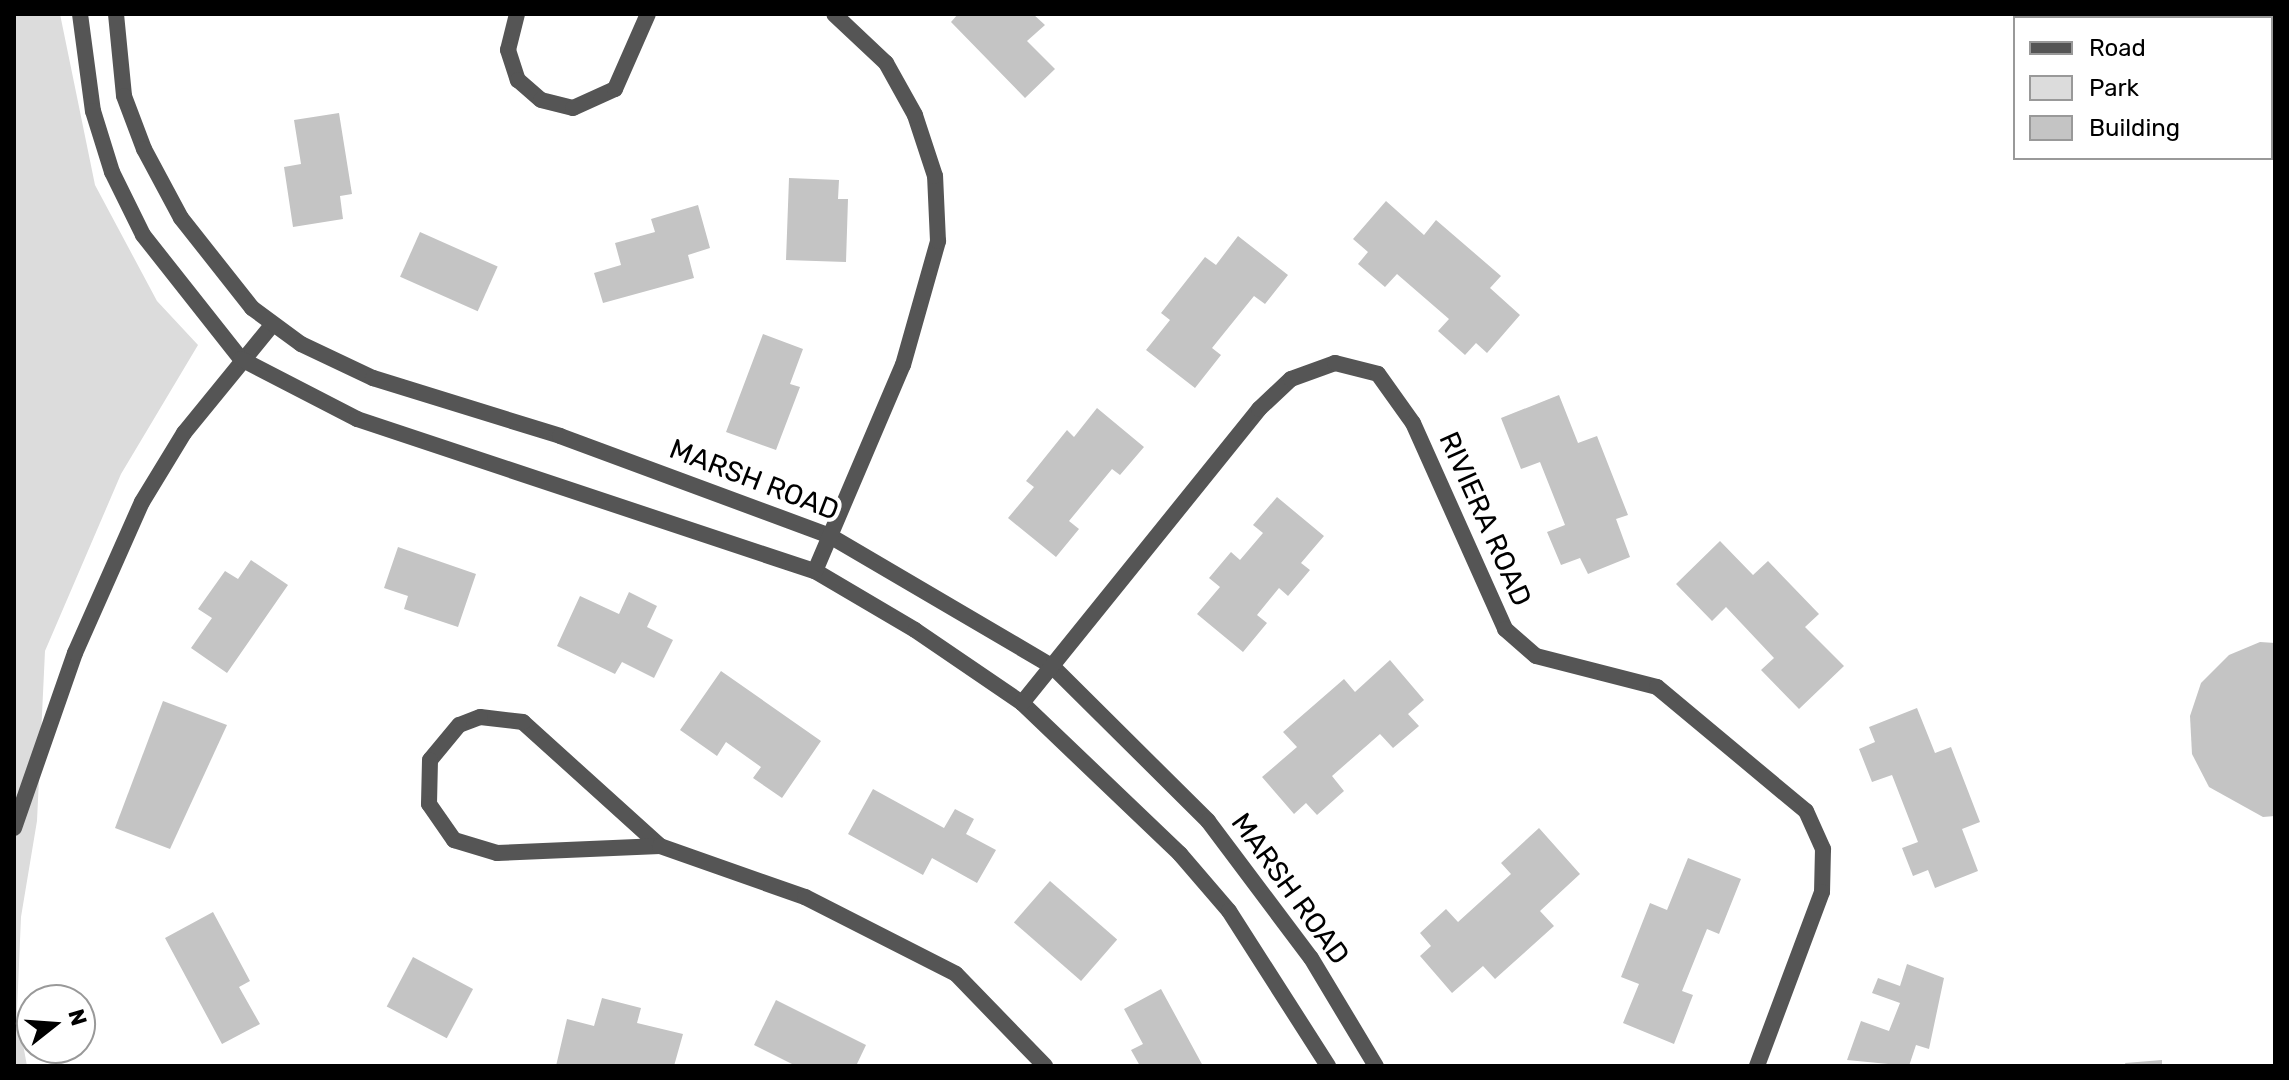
<!DOCTYPE html>
<style>
body{margin:0}
#map{position:relative;width:2289px;height:1080px;overflow:hidden;background:#fff;font-family:Rubik,sans-serif}
div>[style]{position:absolute}
.green>*{inset:0;background:#dcdcdc}
.building>*{inset:0;background:#c4c4c4;transform-origin:0 0}
.lane>*{height:16px;margin:-8px;padding:0 8px;transform-origin:8px;border-radius:8px;background:#555}
.street>*{height:16px;margin:-8px;padding:0 8px;transform-origin:8px;border-radius:8px;background:#555}
span{translate:-50% -50%;white-space:nowrap;text-align:center;line-height:1.15;-webkit-text-stroke:8px #fff;paint-order:stroke}
.street-label{font-size:28px;color:#000}
.frame{position:absolute;inset:0;border:16px solid #000;pointer-events:none}
.legend{position:absolute;left:2013px;top:16px;width:260px;height:144px;box-sizing:border-box;background:#fff;border:2px solid #999;margin:0;padding:10px 14px;list-style:none;font-size:24px;color:#000}
.legend li{display:flex;align-items:center;gap:16px;height:40px}
.legend b{width:40px;border:2px solid #999}
.north{position:absolute;left:16px;top:984px;width:80px;height:80px;box-sizing:border-box;background:#fff;border:2px solid #999;border-radius:50%;rotate:73deg;font-size:22px;font-weight:700;line-height:32px;text-align:center;color:#000}
.north::after{content:'';display:block;margin:auto;width:28px;height:36px;background:#000;clip-path:polygon(50% 0,100% 100%,50% 72%,0 100%)}
</style>
<div id="map">
<div class="green">
<i style="clip-path:polygon(14px 14px,60px 14px,95px 185px,157px 301px,198px 345px,121px 474px,45px 651px,37px 821px,21px 917px,17px 1011px,27px 1066px,14px 1066px)"></i>
</div>
<div class="building">
<i style="clip-path:polygon(958px 14px,1033px 14px,1045px 25px,1027px 41px,1055px 69px,1025px 98px,951px 22px)"></i>
<i style="clip-path:polygon(339px 113px,352px 194px,340px 196px,343px 219px,293px 227px,284px 167px,301px 164px,294px 120px)"></i>
<i style="clip-path:polygon(789px 178px,839px 180px,838px 199px,848px 199px,846px 262px,786px 260px)"></i>
<i style="clip-path:polygon(1386px 201px,1424px 235px,1436px 220px,1501px 276px,1490px 288px,1520px 315px,1487px 353px,1476px 343px,1465px 355px,1438px 331px,1449px 319px,1397px 274px,1385px 287px,1358px 264px,1368px 252px,1353px 239px)"></i>
<i style="clip-path:polygon(698px 205px,710px 248px,688px 255px,694px 278px,603px 303px,594px 273px,621px 265px,615px 243px,655px 232px,651px 219px)"></i>
<i style="left:420px;top:232px;width:85px;height:49px;rotate:24deg"></i>
<i style="clip-path:polygon(1238px 236px,1288px 275px,1265px 304px,1254px 296px,1212px 348px,1221px 355px,1195px 388px,1146px 350px,1170px 320px,1161px 313px,1205px 257px,1216px 265px)"></i>
<i style="clip-path:polygon(763px 334px,803px 349px,790px 384px,800px 387px,776px 450px,726px 432px)"></i>
<i style="clip-path:polygon(1559px 395px,1578px 443px,1597px 436px,1628px 515px,1616px 519px,1630px 557px,1588px 574px,1580px 558px,1561px 565px,1547px 532px,1565px 525px,1540px 462px,1521px 469px,1501px 418px)"></i>
<i style="clip-path:polygon(1097px 408px,1144px 447px,1120px 475px,1112px 469px,1069px 521px,1079px 529px,1056px 557px,1008px 518px,1034px 487px,1026px 481px,1067px 430px,1074px 437px)"></i>
<i style="clip-path:polygon(1277px 497px,1324px 536px,1301px 563px,1310px 570px,1288px 596px,1279px 588px,1257px 615px,1267px 623px,1243px 652px,1197px 614px,1220px 587px,1209px 578px,1231px 552px,1240px 560px,1263px 533px,1253px 525px)"></i>
<i style="clip-path:polygon(1720px 541px,1753px 575px,1768px 561px,1819px 614px,1805px 627px,1844px 666px,1799px 709px,1761px 670px,1774px 658px,1726px 607px,1712px 621px,1676px 584px)"></i>
<i style="clip-path:polygon(398px 547px,476px 574px,458px 627px,404px 609px,408px 596px,384px 588px)"></i>
<i style="clip-path:polygon(251px 560px,288px 585px,227px 673px,191px 648px,212px 618px,198px 609px,225px 571px,238px 579px)"></i>
<i style="clip-path:polygon(629px 592px,657px 606px,647px 627px,673px 640px,654px 678px,622px 662px,615px 674px,557px 646px,580px 596px,619px 614px)"></i>
<i style="clip-path:polygon(2260px 642px,2275px 643px,2275px 816px,2263px 817px,2209px 787px,2192px 754px,2190px 716px,2201px 683px,2229px 655px)"></i>
<i style="clip-path:polygon(1390px 660px,1424px 700px,1408px 714px,1419px 726px,1393px 748px,1380px 734px,1332px 776px,1344px 791px,1317px 815px,1306px 803px,1294px 814px,1262px 777px,1297px 747px,1283px 732px,1344px 679px,1355px 692px)"></i>
<i style="clip-path:polygon(721px 671px,821px 741px,782px 798px,753px 778px,761px 767px,726px 742px,717px 756px,680px 730px)"></i>
<i style="clip-path:polygon(163px 701px,227px 725px,170px 849px,115px 828px)"></i>
<i style="clip-path:polygon(1917px 708px,1935px 753px,1951px 747px,1980px 822px,1962px 829px,1978px 871px,1935px 888px,1928px 870px,1913px 876px,1902px 848px,1918px 842px,1892px 775px,1872px 782px,1859px 749px,1875px 742px,1869px 727px)"></i>
<i style="clip-path:polygon(873px 789px,944px 828px,955px 809px,974px 819px,966px 834px,996px 850px,977px 883px,932px 858px,923px 875px,848px 834px)"></i>
<i style="clip-path:polygon(1539px 828px,1580px 874px,1540px 911px,1554px 926px,1495px 979px,1483px 966px,1452px 993px,1420px 956px,1431px 946px,1420px 933px,1446px 909px,1458px 922px,1511px 874px,1501px 863px)"></i>
<i style="clip-path:polygon(1688px 858px,1741px 879px,1719px 934px,1707px 929px,1682px 991px,1693px 995px,1674px 1044px,1623px 1023px,1639px 984px,1621px 977px,1650px 903px,1667px 910px)"></i>
<i style="left:1050px;top:881px;width:89px;height:55px;rotate:41deg"></i>
<i style="clip-path:polygon(213px 912px,250px 981px,239px 987px,260px 1024px,222px 1044px,165px 938px)"></i>
<i style="left:413px;top:957px;width:68px;height:56px;rotate:28deg"></i>
<i style="clip-path:polygon(1907px 964px,1944px 978px,1929px 1049px,1916px 1045px,1909px 1066px,1847px 1060px,1861px 1021px,1889px 1031px,1900px 1003px,1872px 993px,1878px 978px,1900px 986px)"></i>
<i style="clip-path:polygon(1161px 989px,1203px 1066px,1140px 1066px,1131px 1050px,1143px 1044px,1124px 1009px)"></i>
<i style="clip-path:polygon(602px 998px,641px 1008px,637px 1023px,683px 1034px,674px 1066px,556px 1066px,567px 1019px,594px 1026px)"></i>
<i style="clip-path:polygon(776px 1000px,866px 1045px,856px 1066px,796px 1066px,754px 1045px)"></i>
<i style="clip-path:polygon(2162px 1060px,2162px 1066px,2126px 1066px,2125px 1063px)"></i>
</div>
<div class="lane">
<i style="left:14px;top:828px;width:185px;rotate:-70.8deg"></i>
<i style="left:75px;top:653px;width:165px;rotate:-66.1deg"></i>
<i style="left:142px;top:502px;width:81px;rotate:-58.7deg"></i>
<i style="left:184px;top:433px;width:139px;rotate:-50.8deg"></i>
</div>
<div class="street">
<i style="left:80px;top:14px;width:98px;rotate:82.4deg"></i>
<i style="left:93px;top:111px;width:64px;rotate:72.7deg"></i>
<i style="left:112px;top:172px;width:70px;rotate:63.8deg"></i>
<i style="left:143px;top:235px;width:158px;rotate:51.7deg"></i>
<i style="left:241px;top:359px;width:131px;rotate:27.3deg"></i>
<i style="left:357px;top:419px;width:483px;rotate:18.4deg"></i>
<i style="left:815px;top:571px;width:116px;rotate:30.5deg"></i>
<i style="left:915px;top:630px;width:130px;rotate:34.3deg"></i>
<i style="left:1022px;top:703px;width:219px;rotate:43.7deg"></i>
<i style="left:1180px;top:854px;width:75px;rotate:49.3deg"></i>
<i style="left:1229px;top:911px;width:184px;rotate:57.4deg"></i>
<i style="left:116px;top:14px;width:82px;rotate:84.4deg"></i>
<i style="left:124px;top:96px;width:57px;rotate:69.3deg"></i>
<i style="left:144px;top:149px;width:78px;rotate:61.8deg"></i>
<i style="left:181px;top:218px;width:115px;rotate:51.7deg"></i>
<i style="left:252px;top:308px;width:61px;rotate:36.3deg"></i>
<i style="left:301px;top:344px;width:80px;rotate:25.3deg"></i>
<i style="left:373px;top:378px;width:196px;rotate:17.2deg"></i>
<i style="left:560px;top:436px;width:288px;rotate:20.3deg"></i>
<i style="left:830px;top:536px;width:257px;rotate:30.4deg"></i>
<i style="left:1052px;top:666px;width:220px;rotate:44.8deg"></i>
<i style="left:1208px;top:821px;width:171px;rotate:53.1deg"></i>
<i style="left:1311px;top:958px;width:126px;rotate:59deg"></i>
<i style="left:517px;top:14px;width:37px;rotate:104deg"></i>
<i style="left:508px;top:50px;width:32px;rotate:72deg"></i>
<i style="left:518px;top:80px;width:30px;rotate:41deg"></i>
<i style="left:541px;top:100px;width:33px;rotate:14deg"></i>
<i style="left:573px;top:108px;width:46px;rotate:-24.3deg"></i>
<i style="left:615px;top:89px;width:82px;rotate:-66.3deg"></i>
<i style="left:815px;top:571px;width:224px;rotate:-66.9deg"></i>
<i style="left:903px;top:365px;width:129px;rotate:-74.2deg"></i>
<i style="left:938px;top:241px;width:65px;rotate:-92.6deg"></i>
<i style="left:935px;top:176px;width:64px;rotate:-108.2deg"></i>
<i style="left:915px;top:115px;width:60px;rotate:-119.1deg"></i>
<i style="left:886px;top:63px;width:71px;rotate:-136.7deg"></i>
<i style="left:1022px;top:703px;width:378px;rotate:-51.1deg"></i>
<i style="left:1259px;top:409px;width:44px;rotate:-43.2deg"></i>
<i style="left:1291px;top:379px;width:47px;rotate:-20deg"></i>
<i style="left:1335px;top:363px;width:44px;rotate:14.3deg"></i>
<i style="left:1378px;top:374px;width:60px;rotate:54.5deg"></i>
<i style="left:1413px;top:423px;width:226px;rotate:65.9deg"></i>
<i style="left:1505px;top:629px;width:41px;rotate:41.1deg"></i>
<i style="left:1536px;top:656px;width:125px;rotate:14.4deg"></i>
<i style="left:1657px;top:687px;width:194px;rotate:39.8deg"></i>
<i style="left:1806px;top:811px;width:42px;rotate:65.9deg"></i>
<i style="left:1823px;top:849px;width:43px;rotate:91.3deg"></i>
<i style="left:1822px;top:892px;width:186px;rotate:110.5deg"></i>
<i style="left:660px;top:846px;width:185px;rotate:-137.9deg"></i>
<i style="left:523px;top:722px;width:43px;rotate:-173.4deg"></i>
<i style="left:480px;top:717px;width:22px;rotate:159deg"></i>
<i style="left:459px;top:725px;width:45px;rotate:129.6deg"></i>
<i style="left:430px;top:760px;width:44px;rotate:91.3deg"></i>
<i style="left:429px;top:804px;width:44px;rotate:55.2deg"></i>
<i style="left:454px;top:840px;width:45px;rotate:16.8deg"></i>
<i style="left:497px;top:853px;width:163px;rotate:-2.5deg"></i>
<i style="left:660px;top:846px;width:154px;rotate:19.4deg"></i>
<i style="left:805px;top:897px;width:169px;rotate:27deg"></i>
<i style="left:956px;top:974px;width:128px;rotate:45.9deg"></i>
</div>
<div class="street-label">
<span style="left:754px;top:480px;rotate:21deg">MARSH ROAD</span>
<span style="left:1485px;top:519px;rotate:66deg">RIVIERA ROAD</span>
<span style="left:1290px;top:889px;rotate:54deg">MARSH ROAD</span>
</div>
<div class="frame"></div>
<ul class="legend">
<li><b style="height:10px;background:#555"></b>Road</li>
<li><b style="height:22px;background:#dcdcdc"></b>Park</li>
<li><b style="height:22px;background:#c4c4c4"></b>Building</li>
</ul>
<div class="north">N</div>
</div>
